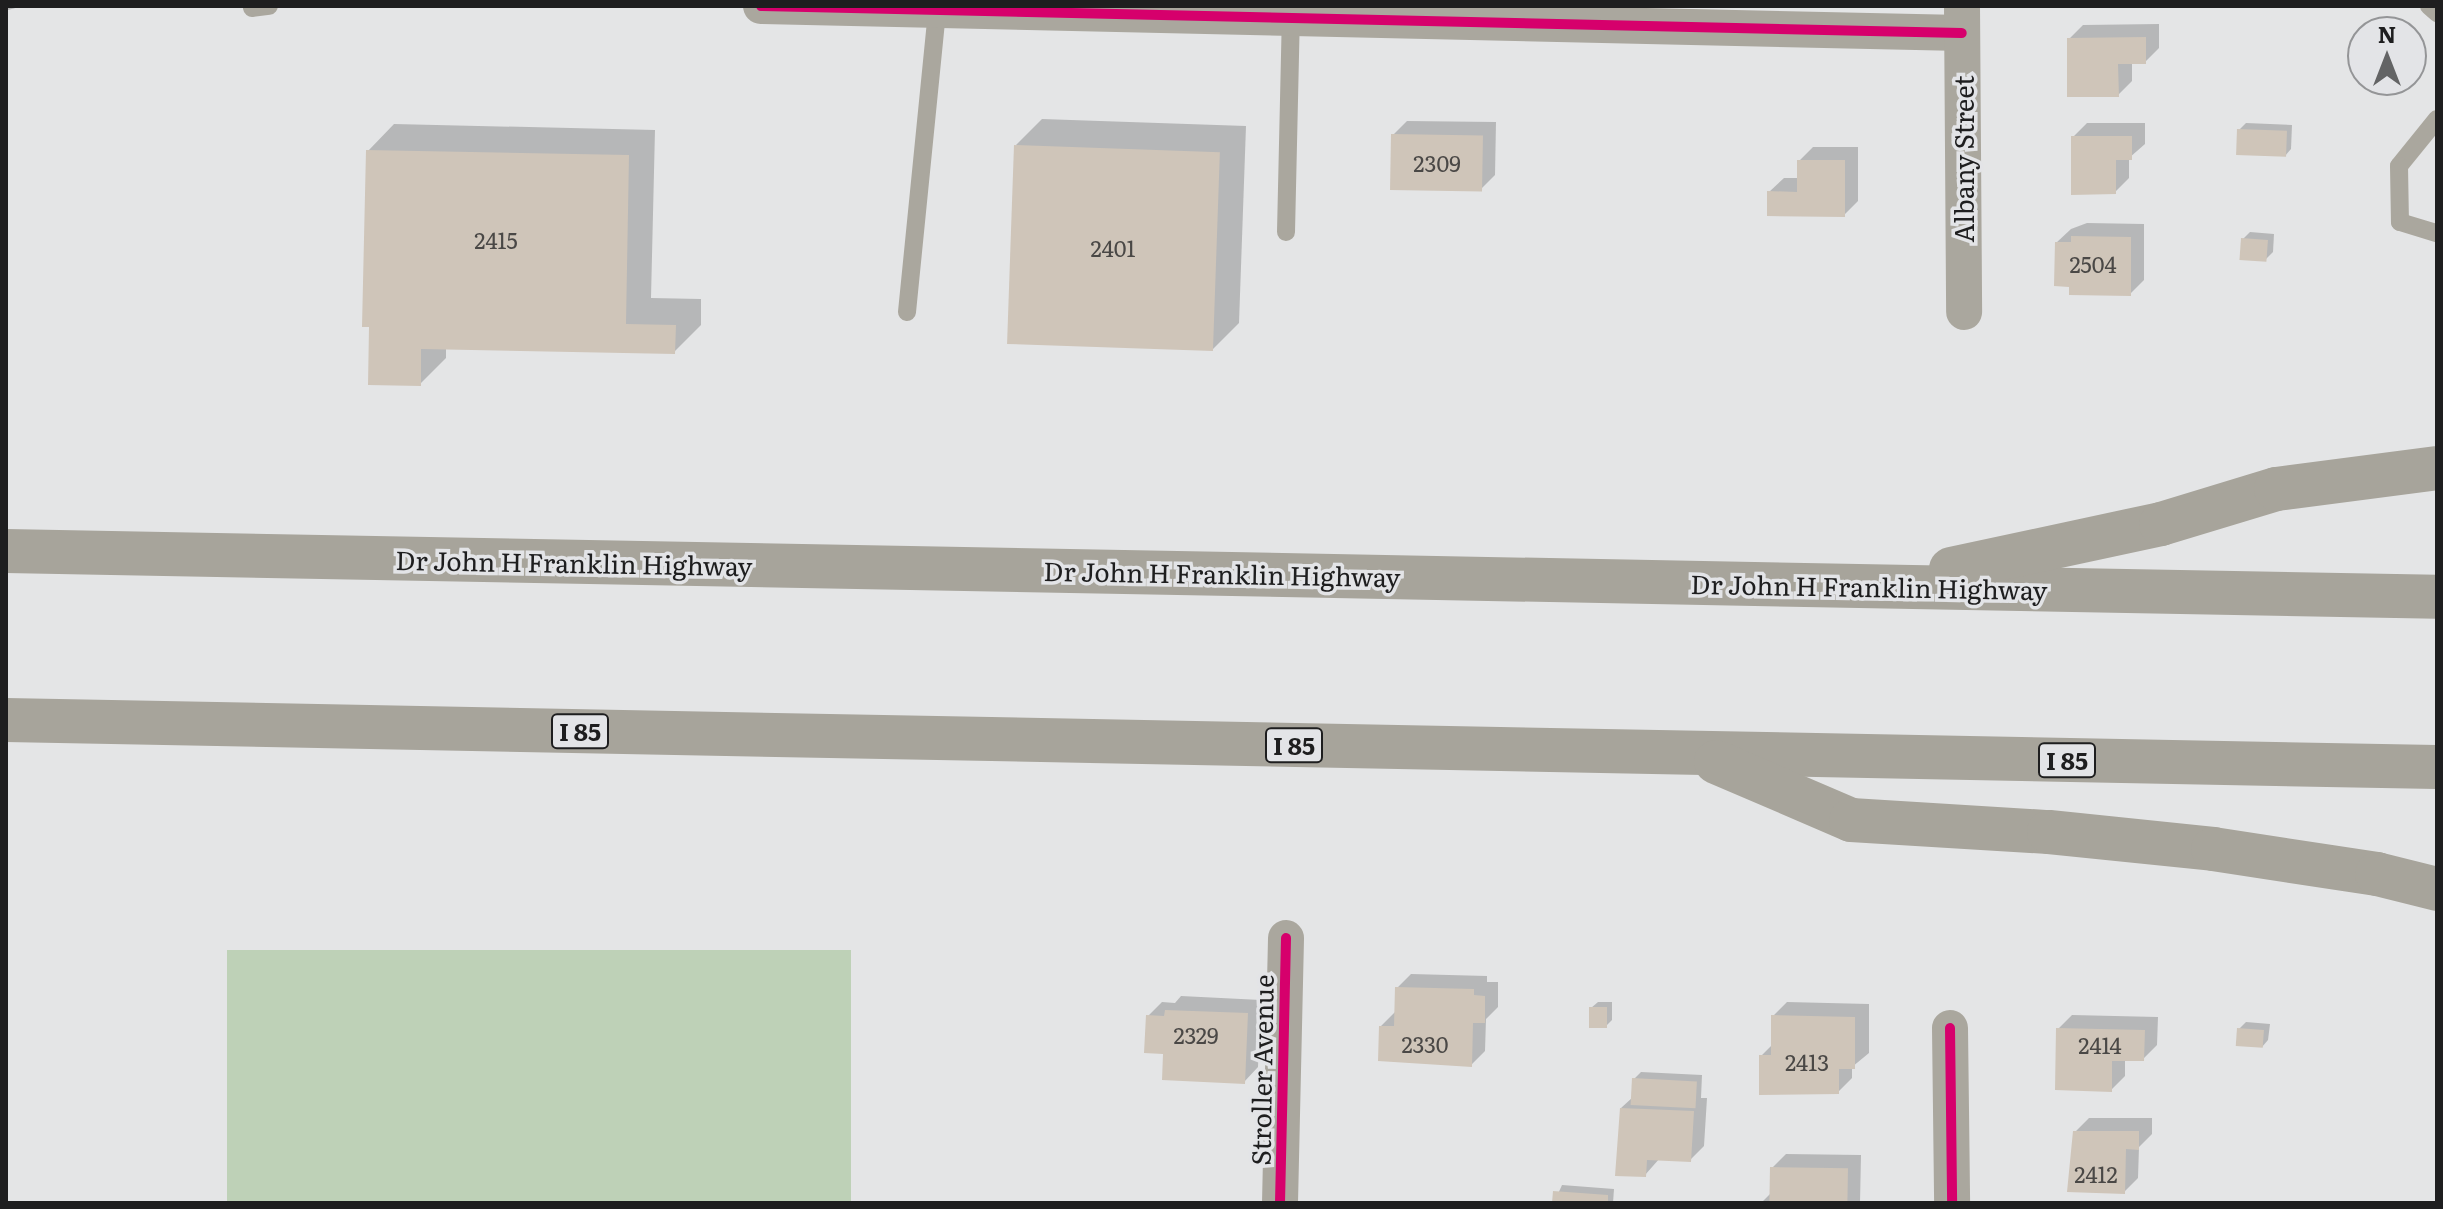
<!DOCTYPE html>
<style>
body{margin:0}
#map{position:relative;width:2443px;height:1209px;overflow:hidden;background:#e4e5e6;font-family:Literata,serif}
div>[style]{position:absolute}
.green>*{inset:0;background:#bed1b7;transform-origin:0 0}
.shadow>*{inset:0;background:#0003}
.building>*{inset:0;background:#cfc5b9;transform-origin:0 0}
.service>*{height:18px;margin:-9px;padding:0 9px;transform-origin:9px;border-radius:9px;background:#aaa79e}
.minor>*{height:36px;margin:-18px;padding:0 18px;transform-origin:18px;border-radius:18px;background:#aaa79e}
.motorway>*{height:44px;margin:-22px;padding:0 22px;transform-origin:22px;border-radius:22px;background:#a7a49b}
.cycleway>*{height:10px;margin:-5px;padding:0 5px;transform-origin:5px;border-radius:5px;background:#d6006c}
span{translate:-50% -50%;white-space:nowrap;text-align:center;line-height:1.15;-webkit-text-stroke:7px #e3e4e7;paint-order:stroke}
.number-label{font-size:22px;color:#4a4846}
.number-label span{-webkit-text-stroke-width:0}
.shield-label span{padding:2px 6px;background:#e3e4e7;border:2px solid;border-radius:6px;-webkit-text-stroke-width:0}
.shield-label{font-size:24px;color:#1e1e1f;font-weight:700}
.street-label{font-size:26px;color:#1e1e1f}
.frame{position:absolute;inset:0;border:8px solid #1e1e1f;pointer-events:none}
.north{position:absolute;left:2347px;top:16px;width:80px;height:80px;box-sizing:border-box;background:#e3e4e7;border:2px solid #949597;border-radius:50%;rotate:0deg;font-size:22px;font-weight:700;line-height:32px;text-align:center;color:#1e1e1f}
.north::after{content:'';display:block;margin:auto;width:28px;height:36px;background:#636465;clip-path:polygon(50% 0,100% 100%,50% 72%,0 100%)}
</style>
<div id="map">
<div class="green">
<i style="left:851px;top:950px;width:253px;height:624px;rotate:90deg"></i>
</div>
<div class="shadow">
<i style="clip-path:polygon(7px 6px,23px 6px,8px 10px)"></i>
<i style="clip-path:polygon(2108px 6px,2198px 6px,2197px 7px)"></i>
<i style="clip-path:polygon(2159px 24px,2159px 48px,2145px 62px,2132px 62px,2132px 81px,2118px 95px,2069px 39px,2083px 25px)"></i>
<i style="clip-path:polygon(1042px 119px,1246px 126px,1239px 323px,1213px 349px,1016px 145px)"></i>
<i style="clip-path:polygon(1407px 121px,1496px 122px,1495px 175px,1481px 189px,1393px 135px)"></i>
<i style="clip-path:polygon(2087px 123px,2145px 123px,2145px 144px,2129px 158px,2129px 178px,2115px 192px,2073px 137px)"></i>
<i style="clip-path:polygon(2246px 123px,2292px 125px,2291px 149px,2285px 156px,2239px 130px)"></i>
<i style="clip-path:polygon(394px 124px,655px 130px,651px 298px,701px 299px,701px 325px,674px 352px,446px 347px,446px 358px,420px 384px,371px 325px,368px 151px)"></i>
<i style="clip-path:polygon(1813px 147px,1858px 147px,1858px 201px,1844px 215px,1769px 192px,1784px 178px,1799px 178px,1799px 161px)"></i>
<i style="clip-path:polygon(2087px 223px,2144px 224px,2144px 280px,2130px 294px,2056px 243px,2071px 229px)"></i>
<i style="clip-path:polygon(2250px 232px,2274px 234px,2273px 252px,2266px 259px,2243px 239px)"></i>
<i style="clip-path:polygon(1411px 974px,1487px 976px,1487px 982px,1498px 982px,1498px 1007px,1486px 1019px,1485px 1051px,1471px 1065px,1381px 1026px,1396px 1011px,1397px 988px)"></i>
<i style="clip-path:polygon(1181px 996px,1261px 1000px,1258px 1067px,1244px 1082px,1165px 1052px,1148px 1016px,1162px 1002px,1175px 1003px)"></i>
<i style="clip-path:polygon(1598px 1002px,1612px 1002px,1612px 1020px,1606px 1026px,1591px 1008px)"></i>
<i style="clip-path:polygon(1787px 1002px,1869px 1004px,1869px 1053px,1852px 1067px,1852px 1078px,1838px 1092px,1761px 1056px,1773px 1044px,1773px 1016px)"></i>
<i style="clip-path:polygon(2072px 1015px,2158px 1017px,2157px 1045px,2143px 1059px,2125px 1059px,2125px 1076px,2111px 1090px,2058px 1029px)"></i>
<i style="clip-path:polygon(2246px 1022px,2270px 1024px,2268px 1040px,2262px 1047px,2239px 1029px)"></i>
<i style="clip-path:polygon(1641px 1072px,1702px 1075px,1701px 1098px,1707px 1098px,1704px 1146px,1690px 1160px,1660px 1158px,1645px 1175px,1621px 1108px,1633px 1097px,1634px 1079px)"></i>
<i style="clip-path:polygon(2089px 1118px,2152px 1118px,2152px 1134px,2139px 1147px,2138px 1178px,2124px 1192px,2075px 1132px)"></i>
<i style="clip-path:polygon(1786px 1154px,1861px 1155px,1860px 1203px,1761px 1203px,1772px 1192px,1772px 1168px)"></i>
<i style="clip-path:polygon(1562px 1185px,1614px 1189px,1613px 1203px,1554px 1203px)"></i>
</div>
<div class="building">
<i style="clip-path:polygon(2146px 37px,2146px 64px,2118px 64px,2119px 97px,2067px 97px,2067px 38px)"></i>
<i style="left:2237px;top:129px;width:50px;height:26px;rotate:2deg"></i>
<i style="left:1391px;top:134px;width:92px;height:56px;rotate:1deg"></i>
<i style="clip-path:polygon(2071px 136px,2132px 136px,2132px 160px,2116px 160px,2116px 194px,2071px 195px)"></i>
<i style="left:1014px;top:145px;width:206px;height:199px;rotate:2deg"></i>
<i style="clip-path:polygon(366px 150px,629px 155px,626px 324px,676px 325px,675px 354px,421px 349px,421px 386px,368px 385px,369px 327px,362px 327px)"></i>
<i style="clip-path:polygon(1797px 160px,1845px 160px,1845px 217px,1767px 216px,1767px 191px,1797px 192px)"></i>
<i style="clip-path:polygon(2071px 236px,2131px 237px,2131px 296px,2069px 295px,2069px 287px,2054px 286px,2055px 242px,2071px 242px)"></i>
<i style="left:2241px;top:238px;width:27px;height:22px;rotate:4deg"></i>
<i style="clip-path:polygon(1395px 987px,1474px 989px,1474px 995px,1485px 996px,1485px 1023px,1473px 1023px,1472px 1067px,1378px 1061px,1379px 1026px,1394px 1026px)"></i>
<i style="left:1589px;top:1007px;width:18px;height:21px"></i>
<i style="clip-path:polygon(1165px 1010px,1248px 1013px,1245px 1084px,1162px 1080px,1163px 1054px,1144px 1053px,1146px 1015px,1164px 1016px)"></i>
<i style="clip-path:polygon(1771px 1015px,1855px 1017px,1855px 1069px,1839px 1069px,1839px 1094px,1759px 1095px,1759px 1055px,1771px 1055px)"></i>
<i style="clip-path:polygon(2056px 1028px,2145px 1030px,2144px 1061px,2112px 1061px,2112px 1092px,2055px 1090px)"></i>
<i style="left:2237px;top:1028px;width:27px;height:18px;rotate:4deg"></i>
<i style="left:1632px;top:1078px;width:65px;height:27px;rotate:3deg"></i>
<i style="clip-path:polygon(1620px 1108px,1694px 1111px,1691px 1162px,1647px 1160px,1646px 1177px,1615px 1176px)"></i>
<i style="clip-path:polygon(2073px 1131px,2139px 1131px,2139px 1150px,2126px 1149px,2125px 1194px,2067px 1192px)"></i>
<i style="left:1770px;top:1167px;width:78px;height:36px;rotate:1deg"></i>
<i style="clip-path:polygon(1553px 1191px,1608px 1195px,1608px 1203px,1552px 1203px)"></i>
</div>
<div class="service">
<i style="left:2429px;top:6px;width:11px;rotate:41deg"></i>
<i style="left:252px;top:8px;width:17px;rotate:-7deg"></i>
<i style="left:2437px;top:119px;width:60px;rotate:129deg"></i>
<i style="left:2399px;top:166px;width:56px;rotate:89deg"></i>
<i style="left:2400px;top:222px;width:39px;rotate:17deg"></i>
<i style="left:1286px;top:232px;width:214px;rotate:-88.7deg"></i>
<i style="left:907px;top:312px;width:302px;rotate:-84.3deg"></i>
</div>
<div class="minor">
<i style="left:761px;top:6px;width:1201px;rotate:1.29deg"></i>
<i style="left:1962px;top:6px;width:306px;rotate:89.6deg"></i>
<i style="left:1950px;top:1028px;width:175px;rotate:89.3deg"></i>
<i style="left:1280px;top:1203px;width:265px;rotate:-88.7deg"></i>
</div>
<div class="motorway">
<i style="left:6px;top:551px;width:2431px;rotate:1.08deg"></i>
<i style="left:1951px;top:569px;width:215px;rotate:-12.1deg"></i>
<i style="left:2161px;top:524px;width:120px;rotate:-16.9deg"></i>
<i style="left:2276px;top:489px;width:162px;rotate:-7.4deg"></i>
<i style="left:6px;top:720px;width:2431px;rotate:1.11deg"></i>
<i style="left:1716px;top:762px;width:147px;rotate:23.2deg"></i>
<i style="left:1851px;top:820px;width:198px;rotate:3.5deg"></i>
<i style="left:2049px;top:832px;width:165px;rotate:5.9deg"></i>
<i style="left:2213px;top:849px;width:166px;rotate:8.7deg"></i>
<i style="left:2377px;top:874px;width:62px;rotate:14deg"></i>
</div>
<div class="cycleway">
<i style="left:761px;top:6px;width:1201px;rotate:1.29deg"></i>
<i style="left:1950px;top:1028px;width:175px;rotate:89.3deg"></i>
<i style="left:1280px;top:1203px;width:265px;rotate:-88.7deg"></i>
</div>
<div class="number-label">
<span style="left:1437px;top:163px">2309</span>
<span style="left:496px;top:240px">2415</span>
<span style="left:1113px;top:248px">2401</span>
<span style="left:2093px;top:264px">2504</span>
<span style="left:1196px;top:1035px">2329</span>
<span style="left:1425px;top:1044px">2330</span>
<span style="left:2100px;top:1045px">2414</span>
<span style="left:1807px;top:1062px">2413</span>
<span style="left:2096px;top:1174px">2412</span>
</div>
<div class="shield-label">
<span style="left:580px;top:731px">I 85</span>
<span style="left:1294px;top:745px">I 85</span>
<span style="left:2067px;top:760px">I 85</span>
</div>
<div class="street-label">
<span style="left:1963px;top:159px;rotate:-90deg">Albany Street</span>
<span style="left:574px;top:562px;rotate:1deg">Dr John H Franklin Highway</span>
<span style="left:1222px;top:573px;rotate:1deg">Dr John H Franklin Highway</span>
<span style="left:1869px;top:586px;rotate:1deg">Dr John H Franklin Highway</span>
<span style="left:1261px;top:1070px;rotate:-89deg">Stroller Avenue</span>
</div>
<div class="frame"></div>
<div class="north">N</div>
</div>
